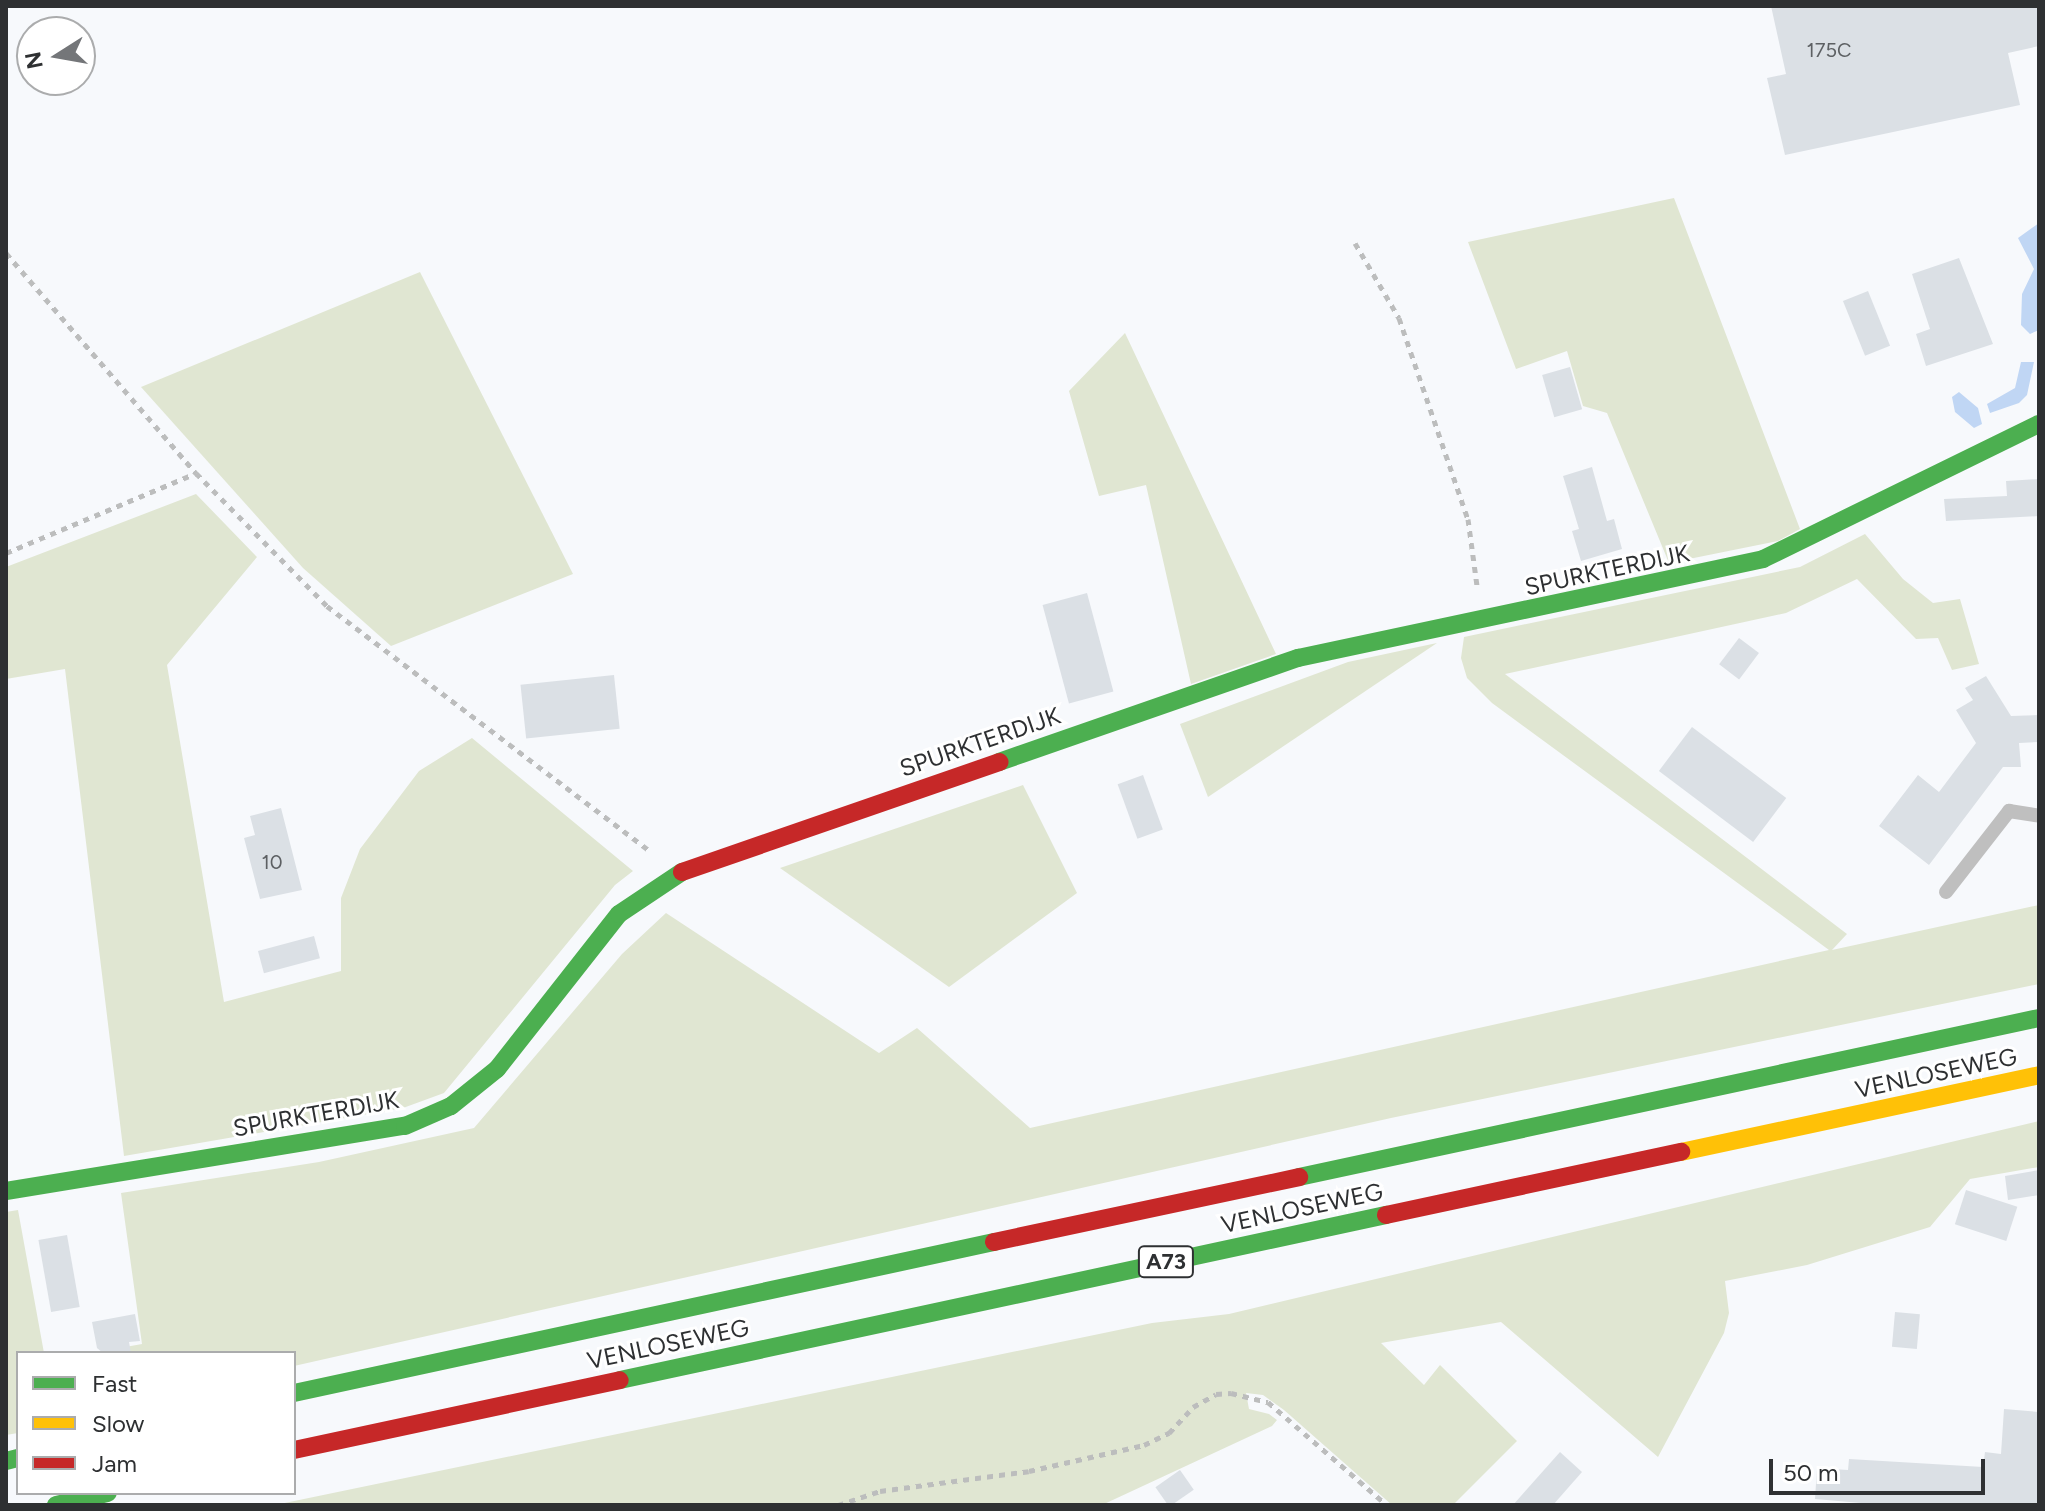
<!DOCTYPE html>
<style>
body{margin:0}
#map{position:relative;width:2045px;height:1511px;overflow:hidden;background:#f7f9fc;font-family:Figtree,sans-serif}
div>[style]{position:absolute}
.green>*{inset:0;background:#e0e6d2}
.water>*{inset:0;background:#c0d6f4}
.building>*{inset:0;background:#dbe0e5;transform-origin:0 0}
.path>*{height:5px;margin-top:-2.5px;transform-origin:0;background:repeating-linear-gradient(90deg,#bcbdbd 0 6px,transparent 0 12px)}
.lane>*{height:14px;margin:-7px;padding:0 7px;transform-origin:7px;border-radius:7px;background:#bfbfbf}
.fast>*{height:18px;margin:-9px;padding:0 9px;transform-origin:9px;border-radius:9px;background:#4caf50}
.slow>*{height:18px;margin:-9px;padding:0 9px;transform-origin:9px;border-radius:9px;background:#ffc107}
.jam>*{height:18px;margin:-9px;padding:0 9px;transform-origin:9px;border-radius:9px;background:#c62828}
span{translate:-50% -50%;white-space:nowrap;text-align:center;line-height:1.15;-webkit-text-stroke:6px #fff;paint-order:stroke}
.number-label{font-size:20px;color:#5d6063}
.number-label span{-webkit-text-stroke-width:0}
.shield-label span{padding:2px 6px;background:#fff;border:2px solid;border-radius:6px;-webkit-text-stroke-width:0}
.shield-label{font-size:22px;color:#2e3032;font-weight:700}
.street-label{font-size:24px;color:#2e3032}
.frame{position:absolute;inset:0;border:8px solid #2e3032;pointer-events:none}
.legend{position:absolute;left:16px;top:1351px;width:280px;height:144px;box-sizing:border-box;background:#fff;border:2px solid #abacad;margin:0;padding:10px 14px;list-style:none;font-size:24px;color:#2e3032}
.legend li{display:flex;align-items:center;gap:16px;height:40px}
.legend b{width:40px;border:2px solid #abacad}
.north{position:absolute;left:16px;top:16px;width:80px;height:80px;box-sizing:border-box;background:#fff;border:2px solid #abacad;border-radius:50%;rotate:259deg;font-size:22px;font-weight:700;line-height:32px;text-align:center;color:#2e3032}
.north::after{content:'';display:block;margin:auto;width:28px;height:36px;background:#747679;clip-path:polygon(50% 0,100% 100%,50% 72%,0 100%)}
.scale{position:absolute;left:1769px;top:1459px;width:216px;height:36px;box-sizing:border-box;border:4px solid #2e3032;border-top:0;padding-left:10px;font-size:24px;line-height:28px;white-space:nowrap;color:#2e3032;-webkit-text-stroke:6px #fff;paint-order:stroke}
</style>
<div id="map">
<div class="green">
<i style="clip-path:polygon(1674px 198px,1800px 529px,1778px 541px,1669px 563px,1607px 413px,1583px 406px,1567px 351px,1516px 369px,1468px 242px)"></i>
<i style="clip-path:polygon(420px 272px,573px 574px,391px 646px,303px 568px,141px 387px)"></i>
<i style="clip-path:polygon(1125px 333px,1276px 654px,1191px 684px,1146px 485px,1099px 496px,1069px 391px)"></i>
<i style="clip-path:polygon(196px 494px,257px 557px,167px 665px,224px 1002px,341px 971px,341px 898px,360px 849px,419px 771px,472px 738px,633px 871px,615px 885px,444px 1093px,403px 1108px,124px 1156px,65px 669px,6px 679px,6px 567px)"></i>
<i style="clip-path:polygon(1865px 534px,1903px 579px,1933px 603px,1960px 599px,1979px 664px,1952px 670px,1938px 638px,1916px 639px,1857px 579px,1786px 613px,1505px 674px,1847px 934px,1832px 950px,2039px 905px,2039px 984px,1391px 1118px,294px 1366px,294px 1353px,92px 1353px,142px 1344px,121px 1193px,319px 1162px,474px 1128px,622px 954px,666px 913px,879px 1053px,917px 1028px,1030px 1128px,1829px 950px,1492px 703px,1467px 678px,1461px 658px,1464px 637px,1800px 567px)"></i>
<i style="clip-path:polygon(1437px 643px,1208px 797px,1180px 724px,1348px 662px)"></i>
<i style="clip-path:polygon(1023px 785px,1077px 893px,949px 987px,780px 868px)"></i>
<i style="clip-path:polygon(2039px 1121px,2039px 1167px,1970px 1179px,1930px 1227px,1807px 1265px,1725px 1281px,1729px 1313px,1724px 1333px,1658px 1457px,1501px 1322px,1381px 1343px,1424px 1385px,1440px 1365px,1517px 1441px,1453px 1505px,1392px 1505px,1284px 1410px,1263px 1395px,1246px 1393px,1249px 1409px,1269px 1414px,1277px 1420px,1272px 1426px,1102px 1505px,275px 1505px,1152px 1323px,1229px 1314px)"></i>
<i style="clip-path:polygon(18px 1210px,44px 1353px,18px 1353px,18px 1433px,6px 1435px,6px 1212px)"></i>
</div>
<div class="water">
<i style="clip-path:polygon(2039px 223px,2039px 330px,2030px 334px,2021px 325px,2022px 294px,2034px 269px,2018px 238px)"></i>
<i style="clip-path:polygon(2021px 362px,2034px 362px,2027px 395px,2019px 403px,1990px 413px,1987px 404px,2015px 388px)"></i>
<i style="clip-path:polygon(1959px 392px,1978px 408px,1982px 424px,1974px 428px,1955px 412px,1952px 397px)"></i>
</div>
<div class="building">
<i style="clip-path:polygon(1771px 6px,2039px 6px,2039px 46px,2008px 53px,2020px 105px,1785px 155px,1767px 78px,1786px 74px)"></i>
<i style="clip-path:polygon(1959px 258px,1993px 344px,1926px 366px,1916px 334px,1930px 329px,1912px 274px)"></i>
<i style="left:1868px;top:291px;width:59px;height:27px;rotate:68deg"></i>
<i style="left:1570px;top:367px;width:44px;height:29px;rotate:74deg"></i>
<i style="clip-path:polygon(1592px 467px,1607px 521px,1614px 519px,1622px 549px,1581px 561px,1572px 531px,1579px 529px,1563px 476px)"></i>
<i style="clip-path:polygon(2039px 479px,2039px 516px,1946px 521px,1944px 499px,2007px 496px,2006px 481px)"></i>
<i style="left:1087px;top:593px;width:102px;height:46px;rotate:75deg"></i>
<i style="left:1739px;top:638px;width:25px;height:33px;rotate:37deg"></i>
<i style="left:614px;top:675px;width:54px;height:94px;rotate:84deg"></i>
<i style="clip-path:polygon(1986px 676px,2011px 716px,2039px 715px,2039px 742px,2019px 743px,2021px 767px,2003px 767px,1929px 865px,1879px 826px,1918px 775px,1939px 792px,1976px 743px,1956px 710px,1973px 700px,1965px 688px)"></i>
<i style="left:1692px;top:727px;width:118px;height:55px;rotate:37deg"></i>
<i style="left:1143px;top:775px;width:58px;height:27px;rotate:70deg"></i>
<i style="clip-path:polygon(281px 808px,302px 890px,260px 899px,244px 838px,255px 835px,250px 816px)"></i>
<i style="left:314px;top:936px;width:23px;height:58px;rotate:75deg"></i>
<i style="clip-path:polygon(2039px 1170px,2039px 1195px,2008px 1200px,2005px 1176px)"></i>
<i style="left:1966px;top:1190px;width:54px;height:36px;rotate:18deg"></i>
<i style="left:67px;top:1235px;width:73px;height:29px;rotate:80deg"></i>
<i style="left:1895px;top:1312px;width:25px;height:35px;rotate:5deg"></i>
<i style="clip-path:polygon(135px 1314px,140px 1341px,129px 1342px,131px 1353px,103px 1353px,97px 1348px,92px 1322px)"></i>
<i style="clip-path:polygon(2004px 1409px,2039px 1412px,2039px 1505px,1884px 1505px,1815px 1499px,1817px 1468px,1848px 1470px,1849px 1459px,1983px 1467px,1985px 1452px,2001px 1454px)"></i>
<i style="clip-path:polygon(1560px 1452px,1582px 1472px,1553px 1505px,1513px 1505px)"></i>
<i style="left:1180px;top:1470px;width:24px;height:30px;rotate:55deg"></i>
</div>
<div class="path">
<i style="left:1355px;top:243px;width:87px;rotate:59.6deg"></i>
<i style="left:1399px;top:318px;width:213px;rotate:71.1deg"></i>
<i style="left:1468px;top:519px;width:68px;rotate:82.3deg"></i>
<i style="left:6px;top:253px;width:291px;rotate:49.2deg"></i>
<i style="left:196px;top:473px;width:187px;rotate:45.4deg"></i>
<i style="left:327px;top:606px;width:405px;rotate:37.2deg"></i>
<i style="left:6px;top:553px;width:206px;rotate:-22.8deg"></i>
<i style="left:838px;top:1505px;width:44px;rotate:-18.4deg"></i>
<i style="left:880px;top:1491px;width:150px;rotate:-7.6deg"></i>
<i style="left:1029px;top:1471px;width:118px;rotate:-12.7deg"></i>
<i style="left:1144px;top:1445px;width:28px;rotate:-26deg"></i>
<i style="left:1169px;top:1433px;width:35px;rotate:-47deg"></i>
<i style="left:1193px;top:1407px;width:26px;rotate:-29deg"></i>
<i style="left:1216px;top:1394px;width:15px;rotate:-4deg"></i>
<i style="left:1231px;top:1393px;width:38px;rotate:14deg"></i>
<i style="left:1268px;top:1402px;width:157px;rotate:40.9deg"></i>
</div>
<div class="lane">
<i style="left:1946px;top:892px;width:103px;rotate:-52.1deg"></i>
<i style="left:2009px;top:811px;width:30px;rotate:9deg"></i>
</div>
<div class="fast">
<i style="left:999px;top:762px;width:317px;rotate:-19.2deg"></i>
<i style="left:1298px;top:658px;width:475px;rotate:-12deg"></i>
<i style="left:1763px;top:559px;width:307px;rotate:-26.1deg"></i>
<i style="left:1299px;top:1177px;width:757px;rotate:-12.13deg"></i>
<i style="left:6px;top:1191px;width:404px;rotate:-9.3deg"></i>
<i style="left:405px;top:1126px;width:50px;rotate:-23.5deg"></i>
<i style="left:451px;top:1106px;width:59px;rotate:-38.8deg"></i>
<i style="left:497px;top:1069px;width:197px;rotate:-51.8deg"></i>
<i style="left:619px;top:914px;width:76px;rotate:-33.7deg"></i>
<i style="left:620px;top:1380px;width:784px;rotate:-12.16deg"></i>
<i style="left:294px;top:1393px;width:716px;rotate:-12.17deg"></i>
<i style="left:6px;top:1461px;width:12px;rotate:-14deg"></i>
<i style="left:56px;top:1505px;width:53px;rotate:-13deg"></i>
</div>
<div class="slow">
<i style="left:1681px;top:1152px;width:366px;rotate:-12.1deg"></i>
</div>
<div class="jam">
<i style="left:682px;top:872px;width:336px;rotate:-19.1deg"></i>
<i style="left:1386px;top:1215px;width:302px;rotate:-12.1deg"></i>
<i style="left:994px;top:1242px;width:312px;rotate:-12deg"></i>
<i style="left:294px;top:1450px;width:333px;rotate:-12.1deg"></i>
</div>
<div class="number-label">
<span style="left:1829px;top:50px">175C</span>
<span style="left:272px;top:862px">10</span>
</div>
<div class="shield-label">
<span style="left:1166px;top:1262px">A73</span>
</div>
<div class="street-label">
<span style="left:1607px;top:570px;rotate:-12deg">SPURKTERDIJK</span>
<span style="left:980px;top:742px;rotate:-19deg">SPURKTERDIJK</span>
<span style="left:1936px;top:1073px;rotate:-12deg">VENLOSEWEG</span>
<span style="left:316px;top:1114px;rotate:-10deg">SPURKTERDIJK</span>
<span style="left:1302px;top:1208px;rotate:-12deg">VENLOSEWEG</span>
<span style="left:668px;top:1344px;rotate:-12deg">VENLOSEWEG</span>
</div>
<div class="frame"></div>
<ul class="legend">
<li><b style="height:10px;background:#4caf50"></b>Fast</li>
<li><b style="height:10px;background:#ffc107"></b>Slow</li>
<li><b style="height:10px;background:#c62828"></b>Jam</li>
</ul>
<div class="north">N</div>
<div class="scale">50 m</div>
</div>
